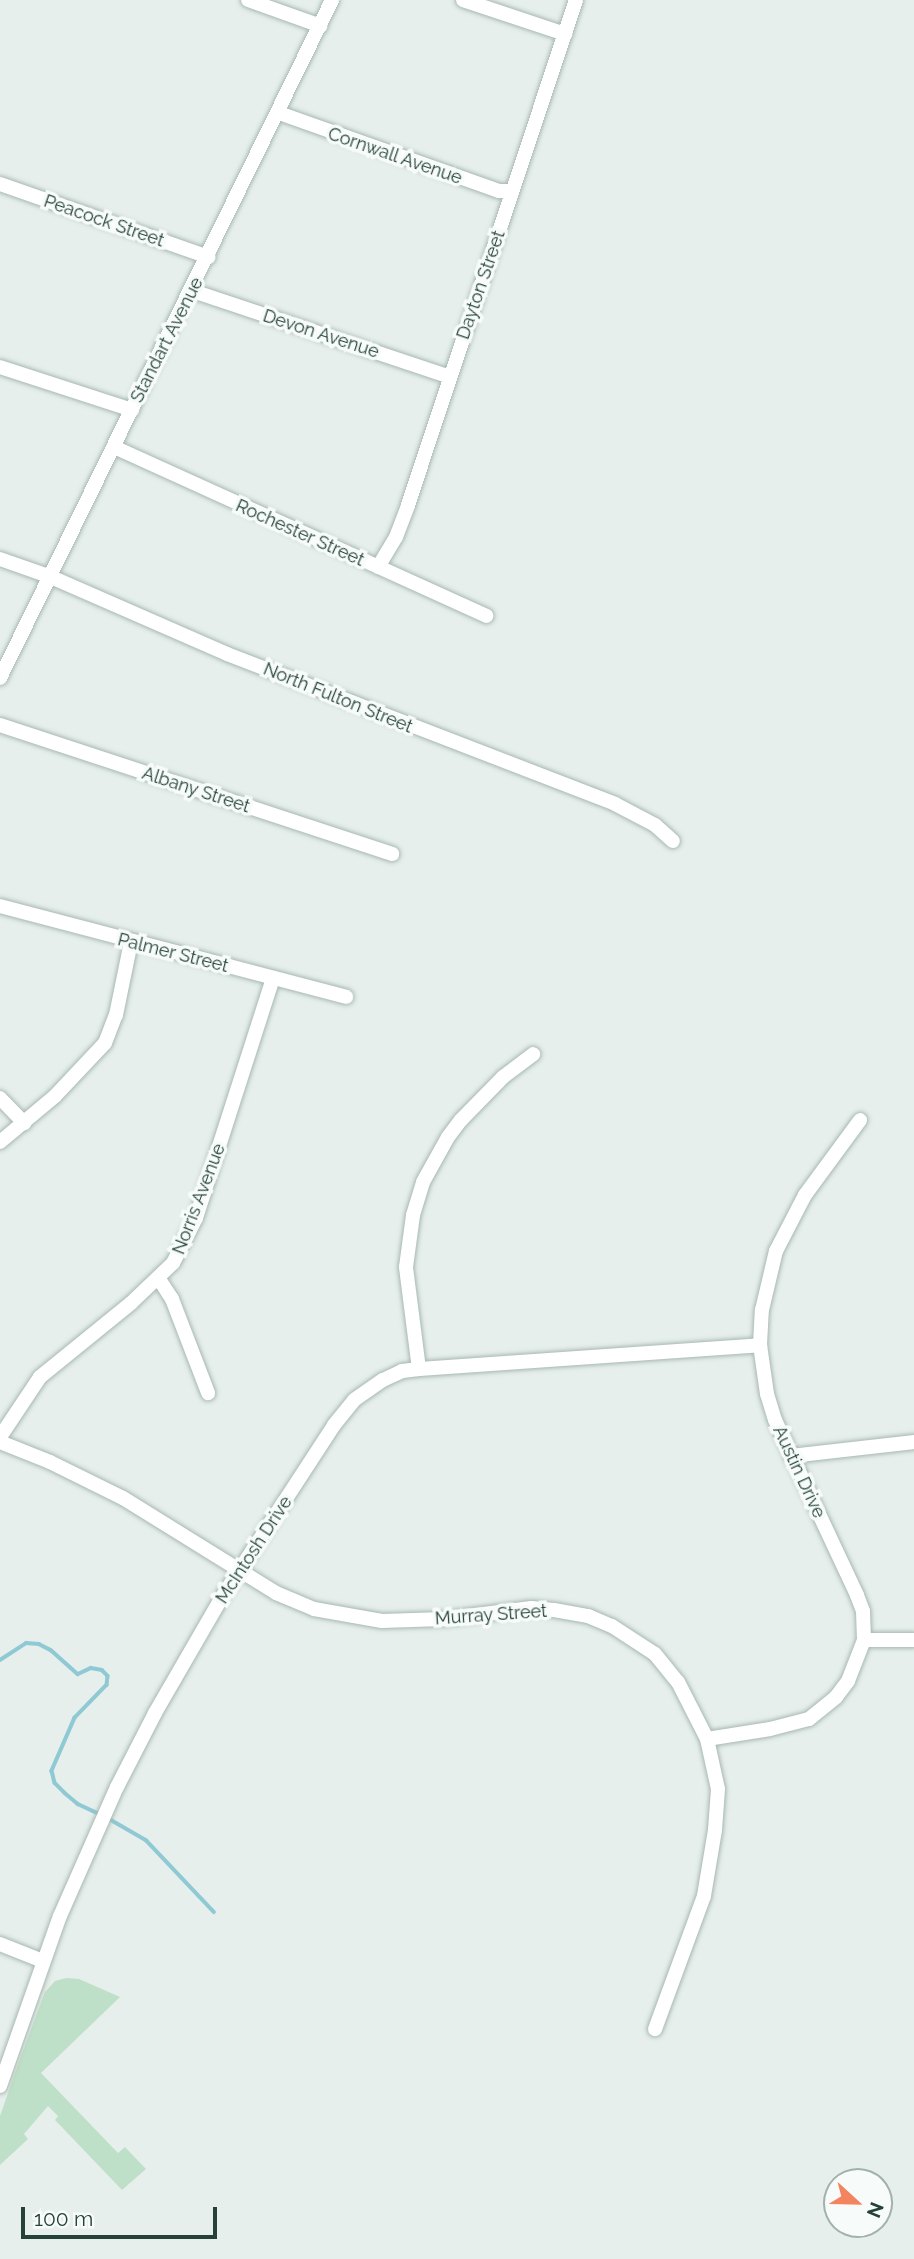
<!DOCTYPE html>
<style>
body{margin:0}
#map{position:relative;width:914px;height:2259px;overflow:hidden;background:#e6efeb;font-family:Raleway,sans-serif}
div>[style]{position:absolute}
.green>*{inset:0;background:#bfe0c8}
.stream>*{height:3.5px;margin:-1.75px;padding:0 1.75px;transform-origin:1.75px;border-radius:1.75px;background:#8ec9d4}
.roads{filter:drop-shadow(0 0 2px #a8b8b2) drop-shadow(0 0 2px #a8b8b2)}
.minor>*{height:14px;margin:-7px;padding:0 7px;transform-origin:7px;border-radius:7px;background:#fff}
span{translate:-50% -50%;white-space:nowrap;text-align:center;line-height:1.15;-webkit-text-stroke:7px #f7fbf9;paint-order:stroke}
.street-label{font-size:18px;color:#24423a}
.north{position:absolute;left:823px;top:2168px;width:70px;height:70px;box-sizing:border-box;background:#f7fbf9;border:2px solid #a3b1ad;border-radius:50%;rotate:112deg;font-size:19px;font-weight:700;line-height:28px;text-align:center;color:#24423a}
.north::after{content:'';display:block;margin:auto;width:24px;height:32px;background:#f4845f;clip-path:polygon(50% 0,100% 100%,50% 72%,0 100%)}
.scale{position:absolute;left:21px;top:2207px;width:196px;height:32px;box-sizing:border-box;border:4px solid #24423a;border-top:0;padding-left:9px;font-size:21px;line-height:24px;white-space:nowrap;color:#24423a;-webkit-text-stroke:5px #f7fbf9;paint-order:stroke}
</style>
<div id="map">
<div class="green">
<i style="clip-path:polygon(66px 1978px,79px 1979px,120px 1997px,41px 2073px,118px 2153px,125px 2147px,146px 2169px,122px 2190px,55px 2120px,58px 2116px,48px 2106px,24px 2134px,28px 2139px,0 2165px,0 2116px,20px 2059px,45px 1992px,55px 1981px)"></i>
</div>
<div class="stream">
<i style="left:0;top:1660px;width:31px;rotate:-33deg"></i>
<i style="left:26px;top:1643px;width:13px;rotate:4deg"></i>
<i style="left:39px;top:1644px;width:13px;rotate:27deg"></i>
<i style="left:51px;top:1650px;width:36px;rotate:42deg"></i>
<i style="left:78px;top:1674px;width:14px;rotate:-25deg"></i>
<i style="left:91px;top:1668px;width:11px;rotate:10deg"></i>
<i style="left:102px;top:1670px;width:8px;rotate:45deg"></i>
<i style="left:108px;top:1676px;width:9px;rotate:96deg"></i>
<i style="left:107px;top:1685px;width:46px;rotate:134.1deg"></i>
<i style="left:75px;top:1718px;width:58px;rotate:113.5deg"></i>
<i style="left:52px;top:1771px;width:12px;rotate:76deg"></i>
<i style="left:55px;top:1783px;width:14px;rotate:45deg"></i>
<i style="left:65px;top:1793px;width:17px;rotate:40deg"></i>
<i style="left:78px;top:1804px;width:23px;rotate:25deg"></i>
<i style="left:106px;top:1817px;width:46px;rotate:29.9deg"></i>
<i style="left:146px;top:1840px;width:99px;rotate:46.6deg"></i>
</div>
<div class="roads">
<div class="minor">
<i style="left:248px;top:0;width:77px;rotate:19.6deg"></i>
<i style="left:463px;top:0;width:108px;rotate:18.4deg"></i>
<i style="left:279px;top:113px;width:233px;rotate:19.5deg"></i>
<i style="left:499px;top:191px;width:13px"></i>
<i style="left:0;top:184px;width:221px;rotate:19.3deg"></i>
<i style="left:193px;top:291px;width:271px;rotate:18.5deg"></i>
<i style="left:0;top:367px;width:139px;rotate:18deg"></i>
<i style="left:114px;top:447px;width:409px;rotate:24.4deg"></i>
<i style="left:0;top:559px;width:54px;rotate:19.4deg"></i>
<i style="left:51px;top:577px;width:192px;rotate:23.6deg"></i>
<i style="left:227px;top:654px;width:416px;rotate:21.1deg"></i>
<i style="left:615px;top:804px;width:45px;rotate:27.7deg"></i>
<i style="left:655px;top:825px;width:24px;rotate:42deg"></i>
<i style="left:378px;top:567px;width:35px;rotate:-59deg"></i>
<i style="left:396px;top:537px;width:34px;rotate:-69deg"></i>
<i style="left:408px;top:505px;width:532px;rotate:-71.6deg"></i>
<i style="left:0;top:678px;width:755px;rotate:-63.91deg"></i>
<i style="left:0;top:725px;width:413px;rotate:18.2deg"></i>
<i style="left:0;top:906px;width:358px;rotate:14.7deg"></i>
<i style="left:0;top:1098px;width:35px;rotate:46deg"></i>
<i style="left:0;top:1142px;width:72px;rotate:-39.9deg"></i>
<i style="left:55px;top:1096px;width:73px;rotate:-46.7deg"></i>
<i style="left:105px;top:1043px;width:30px;rotate:-69deg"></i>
<i style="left:116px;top:1015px;width:75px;rotate:-78.4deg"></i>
<i style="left:159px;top:1279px;width:24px;rotate:57deg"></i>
<i style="left:172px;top:1299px;width:101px;rotate:69deg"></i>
<i style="left:419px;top:1369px;width:103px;rotate:-97.3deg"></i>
<i style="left:406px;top:1267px;width:52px;rotate:-82.3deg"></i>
<i style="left:413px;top:1215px;width:34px;rotate:-73deg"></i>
<i style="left:423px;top:1182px;width:51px;rotate:-60.9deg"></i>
<i style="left:448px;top:1137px;width:21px;rotate:-53deg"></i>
<i style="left:461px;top:1120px;width:60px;rotate:-45.7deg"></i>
<i style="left:503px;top:1077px;width:38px;rotate:-37deg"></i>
<i style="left:0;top:1437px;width:72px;rotate:-56.3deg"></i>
<i style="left:40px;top:1377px;width:117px;rotate:-39.1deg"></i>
<i style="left:131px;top:1303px;width:58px;rotate:-43.6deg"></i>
<i style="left:173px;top:1263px;width:51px;rotate:-62.9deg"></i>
<i style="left:196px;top:1218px;width:252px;rotate:-72.2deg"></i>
<i style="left:0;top:1442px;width:54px;rotate:21.8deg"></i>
<i style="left:50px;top:1462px;width:81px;rotate:26.3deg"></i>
<i style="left:123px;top:1498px;width:180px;rotate:31.8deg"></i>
<i style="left:276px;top:1593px;width:41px;rotate:22.8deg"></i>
<i style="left:314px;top:1609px;width:69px;rotate:10deg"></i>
<i style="left:382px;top:1621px;width:62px;rotate:-1.8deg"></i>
<i style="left:444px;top:1619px;width:88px;rotate:-7.2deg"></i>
<i style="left:531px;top:1608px;width:23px;rotate:5deg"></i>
<i style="left:554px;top:1610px;width:35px;rotate:10deg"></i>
<i style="left:588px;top:1616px;width:26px;rotate:23deg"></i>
<i style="left:612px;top:1626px;width:51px;rotate:33.1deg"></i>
<i style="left:655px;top:1654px;width:36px;rotate:51deg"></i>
<i style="left:678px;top:1682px;width:64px;rotate:63deg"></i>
<i style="left:707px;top:1739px;width:51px;rotate:77.6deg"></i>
<i style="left:718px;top:1789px;width:41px;rotate:94.2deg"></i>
<i style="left:715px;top:1830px;width:67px;rotate:99.5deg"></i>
<i style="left:704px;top:1896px;width:142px;rotate:110.2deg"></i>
<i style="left:791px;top:1456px;width:124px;rotate:-6.5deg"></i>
<i style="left:864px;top:1640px;width:50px"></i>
<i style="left:707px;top:1739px;width:64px;rotate:-9deg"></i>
<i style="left:770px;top:1729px;width:40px;rotate:-14.4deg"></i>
<i style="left:809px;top:1719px;width:35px;rotate:-39deg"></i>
<i style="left:836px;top:1697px;width:20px;rotate:-53deg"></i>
<i style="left:848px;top:1681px;width:44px;rotate:-68.7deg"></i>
<i style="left:864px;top:1640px;width:29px;rotate:-92deg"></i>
<i style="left:863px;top:1611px;width:17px;rotate:-111deg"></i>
<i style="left:857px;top:1595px;width:193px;rotate:-115.1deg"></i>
<i style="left:775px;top:1420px;width:27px;rotate:-107deg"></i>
<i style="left:767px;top:1394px;width:49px;rotate:-98.1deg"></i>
<i style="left:760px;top:1345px;width:35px;rotate:-87deg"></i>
<i style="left:762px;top:1310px;width:61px;rotate:-76.7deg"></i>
<i style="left:776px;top:1251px;width:63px;rotate:-62.6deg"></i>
<i style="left:805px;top:1195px;width:93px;rotate:-53.7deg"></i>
<i style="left:0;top:1944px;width:46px;rotate:21.6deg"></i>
<i style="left:0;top:2086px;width:180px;rotate:-70.6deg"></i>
<i style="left:60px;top:1916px;width:141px;rotate:-66.2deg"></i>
<i style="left:117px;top:1787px;width:83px;rotate:-62.8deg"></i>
<i style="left:155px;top:1713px;width:134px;rotate:-60deg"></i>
<i style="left:222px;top:1597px;width:205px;rotate:-56.9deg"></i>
<i style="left:334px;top:1425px;width:32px;rotate:-51deg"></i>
<i style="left:354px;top:1400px;width:35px;rotate:-35deg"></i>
<i style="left:383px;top:1380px;width:21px;rotate:-25deg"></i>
<i style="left:402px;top:1371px;width:17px;rotate:-7deg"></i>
<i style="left:419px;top:1369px;width:342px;rotate:-4deg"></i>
</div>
</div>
<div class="street-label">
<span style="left:395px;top:156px;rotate:19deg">Cornwall Avenue</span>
<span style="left:104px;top:221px;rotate:19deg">Peacock Street</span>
<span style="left:481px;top:285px;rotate:-71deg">Dayton Street</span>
<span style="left:321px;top:334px;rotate:18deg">Devon Avenue</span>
<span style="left:167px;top:340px;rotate:-63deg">Standart Avenue</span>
<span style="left:300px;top:533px;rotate:24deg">Rochester Street</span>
<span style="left:338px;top:698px;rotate:22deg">North Fulton Street</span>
<span style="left:196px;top:790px;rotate:18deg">Albany Street</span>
<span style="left:173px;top:953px;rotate:14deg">Palmer Street</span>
<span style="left:199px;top:1199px;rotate:-69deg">Norris Avenue</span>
<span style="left:799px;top:1472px;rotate:65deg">Austin Drive</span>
<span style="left:254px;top:1550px;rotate:-57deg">McIntosh Drive</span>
<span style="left:491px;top:1615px;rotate:-4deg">Murray Street</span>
</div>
<div class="north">N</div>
<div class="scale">100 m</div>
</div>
